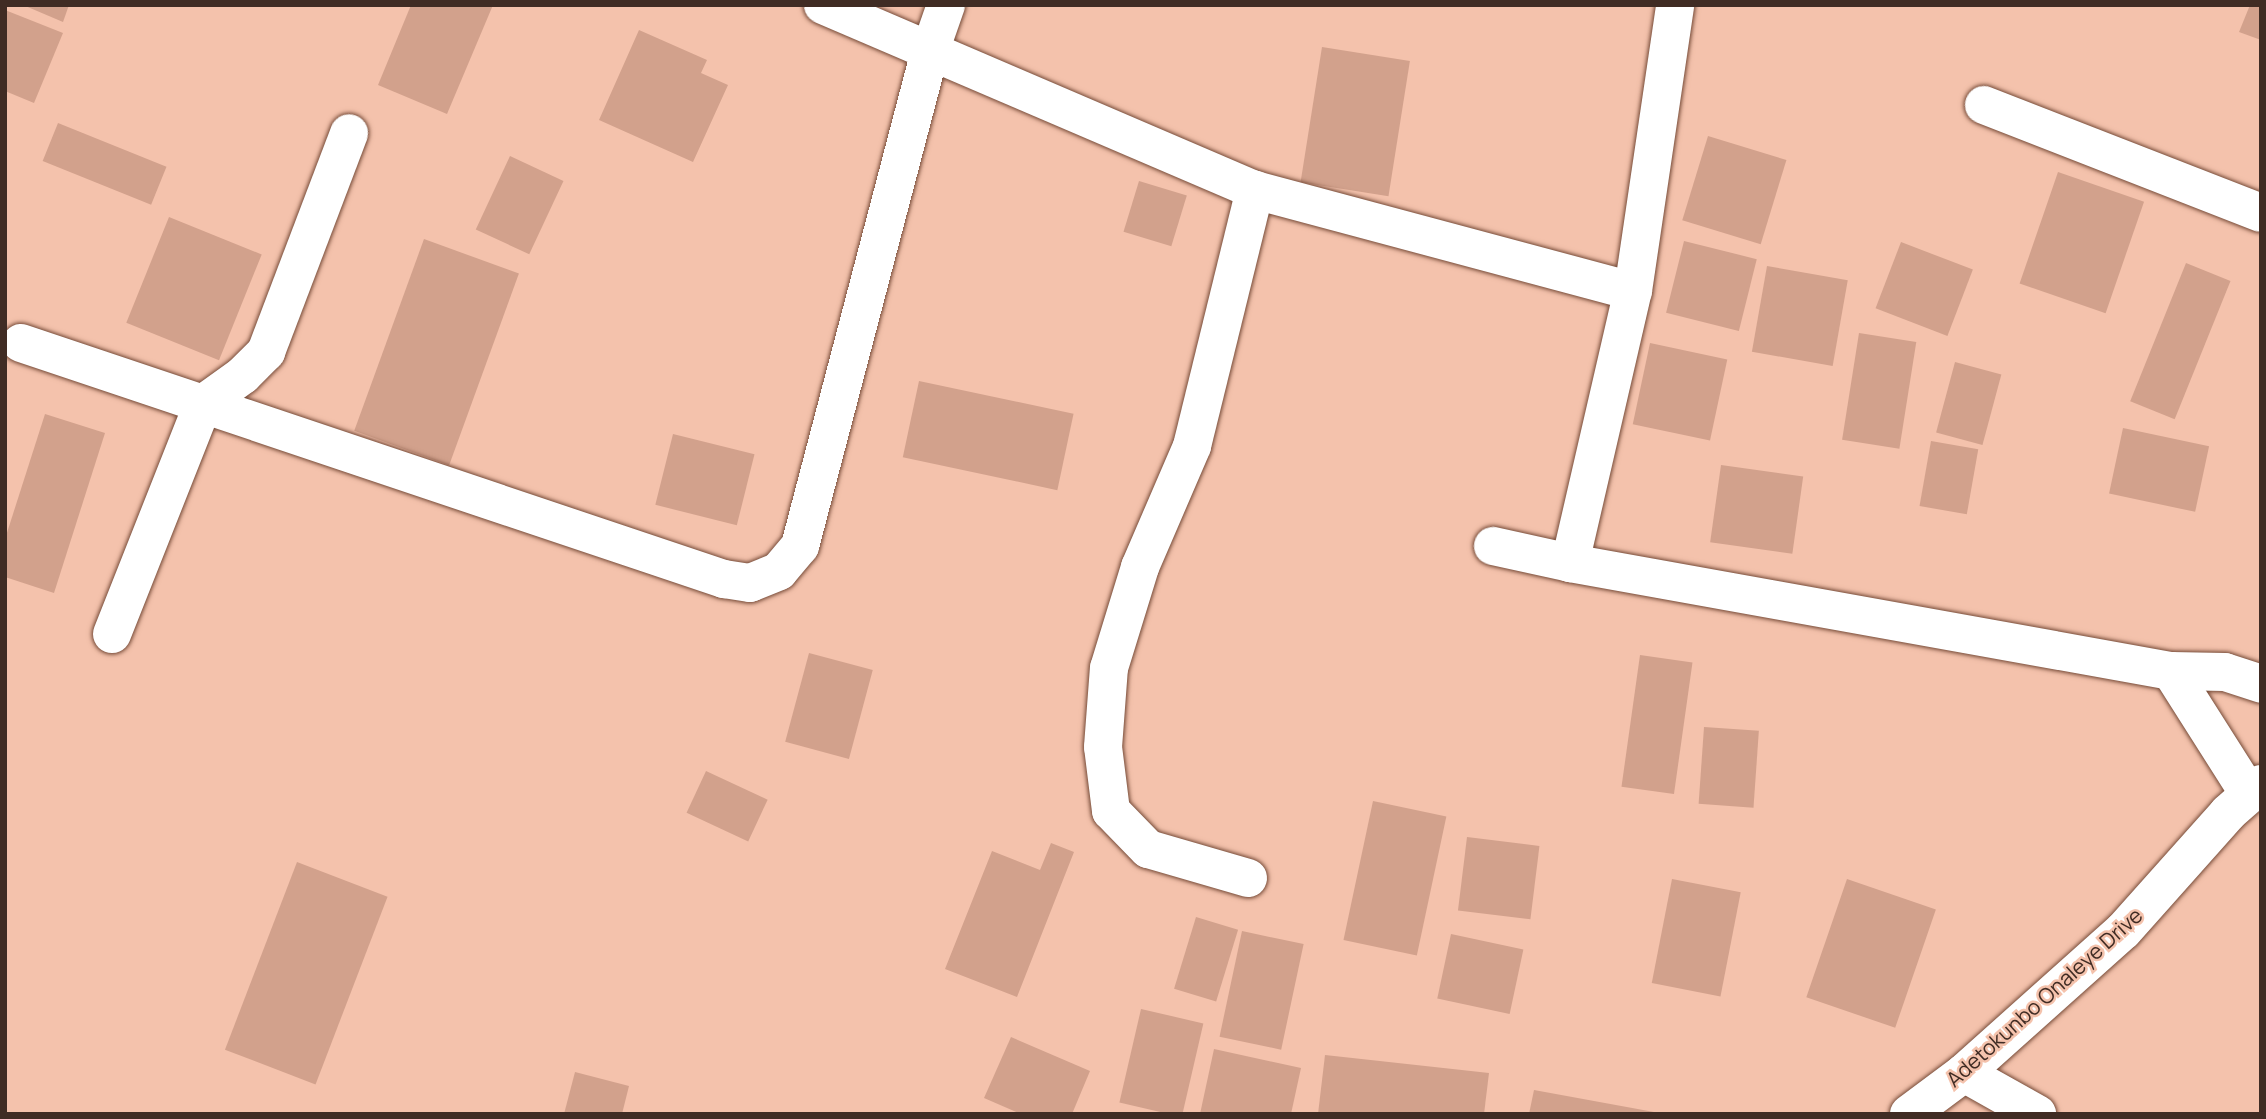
<!DOCTYPE html>
<style>
body{margin:0}
#map{position:relative;width:2266px;height:1119px;overflow:hidden;background:#f4c2ac;font-family:Manrope,sans-serif}
div>[style]{position:absolute}
.building>*{inset:0;background:#d2a18c;transform-origin:0 0}
.roads{filter:drop-shadow(0 0 2px #764b38) drop-shadow(0 0 2px #764b38)}
.minor>*{height:38px;margin:-19px;padding:0 19px;transform-origin:19px;border-radius:19px;background:#fff}
span{translate:-50% -50%;white-space:nowrap;text-align:center;line-height:1.15;-webkit-text-stroke:5px #f4c2ac;paint-order:stroke}
.street-label{font-size:21px;color:#402c24}
.frame{position:absolute;inset:0;border:7px solid #402c24;pointer-events:none}
</style>
<div id="map">
<div class="building">
<i style="clip-path:polygon(23px 5px,69px 5px,63px 22px)"></i>
<i style="clip-path:polygon(411px 5px,493px 5px,447px 114px,378px 85px)"></i>
<i style="clip-path:polygon(2250px 5px,2261px 5px,2261px 40px,2239px 32px)"></i>
<i style="clip-path:polygon(5px 10px,63px 33px,34px 103px,5px 91px)"></i>
<i style="clip-path:polygon(639px 30px,707px 60px,701px 73px,728px 85px,693px 162px,599px 120px)"></i>
<i style="left:1322px;top:47px;width:89px;height:137px;rotate:9deg"></i>
<i style="left:58px;top:123px;width:117px;height:41px;rotate:22deg"></i>
<i style="left:1708px;top:136px;width:82px;height:88px;rotate:17deg"></i>
<i style="left:510px;top:156px;width:59px;height:81px;rotate:25deg"></i>
<i style="left:2058px;top:172px;width:91px;height:118px;rotate:19deg"></i>
<i style="left:1139px;top:181px;width:50px;height:53px;rotate:17deg"></i>
<i style="left:169px;top:217px;width:100px;height:114px;rotate:22deg"></i>
<i style="left:424px;top:239px;width:101px;height:204px;rotate:20deg"></i>
<i style="left:1684px;top:241px;width:75px;height:74px;rotate:14deg"></i>
<i style="left:1901px;top:242px;width:77px;height:71px;rotate:21deg"></i>
<i style="left:2186px;top:263px;width:48px;height:149px;rotate:22deg"></i>
<i style="left:1767px;top:266px;width:82px;height:87px;rotate:10deg"></i>
<i style="left:1859px;top:333px;width:58px;height:108px;rotate:9deg"></i>
<i style="left:1650px;top:343px;width:79px;height:83px;rotate:12deg"></i>
<i style="left:1955px;top:362px;width:48px;height:73px;rotate:15deg"></i>
<i style="left:919px;top:381px;width:158px;height:78px;rotate:12deg"></i>
<i style="clip-path:polygon(45px 414px,105px 433px,54px 593px,5px 577px,5px 539px)"></i>
<i style="left:2123px;top:428px;width:88px;height:67px;rotate:12deg"></i>
<i style="left:673px;top:434px;width:84px;height:73px;rotate:14deg"></i>
<i style="left:1931px;top:441px;width:48px;height:66px;rotate:10deg"></i>
<i style="left:1721px;top:465px;width:83px;height:78px;rotate:8deg"></i>
<i style="left:809px;top:653px;width:66px;height:92px;rotate:15deg"></i>
<i style="left:1640px;top:655px;width:53px;height:133px;rotate:8deg"></i>
<i style="left:1704px;top:727px;width:55px;height:77px;rotate:4deg"></i>
<i style="left:706px;top:771px;width:68px;height:46px;rotate:25deg"></i>
<i style="left:1373px;top:801px;width:75px;height:142px;rotate:12deg"></i>
<i style="left:1467px;top:837px;width:73px;height:74px;rotate:7deg"></i>
<i style="clip-path:polygon(1051px 843px,1074px 852px,1017px 997px,945px 969px,992px 851px,1040px 870px)"></i>
<i style="left:297px;top:862px;width:97px;height:201px;rotate:21deg"></i>
<i style="left:1672px;top:879px;width:70px;height:106px;rotate:11deg"></i>
<i style="left:1847px;top:879px;width:94px;height:125px;rotate:19deg"></i>
<i style="left:1196px;top:917px;width:44px;height:75px;rotate:17deg"></i>
<i style="left:1242px;top:931px;width:63px;height:108px;rotate:12deg"></i>
<i style="left:1451px;top:934px;width:74px;height:66px;rotate:12deg"></i>
<i style="left:1141px;top:1009px;width:64px;height:96px;rotate:13deg"></i>
<i style="clip-path:polygon(1011px 1037px,1090px 1071px,1072px 1114px,1021px 1114px,984px 1098px)"></i>
<i style="clip-path:polygon(1214px 1049px,1301px 1068px,1291px 1114px,1200px 1114px)"></i>
<i style="clip-path:polygon(1325px 1055px,1489px 1073px,1484px 1114px,1318px 1114px)"></i>
<i style="clip-path:polygon(575px 1072px,629px 1086px,622px 1114px,564px 1114px)"></i>
<i style="clip-path:polygon(1534px 1090px,1654px 1112px,1654px 1114px,1529px 1114px)"></i>
</div>
<div class="roads">
<div class="minor">
<i style="left:823px;top:5px;width:470px;rotate:23.2deg"></i>
<i style="left:1255px;top:190px;width:391px;rotate:15deg"></i>
<i style="left:1984px;top:105px;width:297px;rotate:21.3deg"></i>
<i style="left:21px;top:343px;width:742px;rotate:18.56deg"></i>
<i style="left:724px;top:579px;width:26px;rotate:9deg"></i>
<i style="left:750px;top:583px;width:31px;rotate:-22deg"></i>
<i style="left:779px;top:571px;width:33px;rotate:-50deg"></i>
<i style="left:800px;top:546px;width:512px;rotate:-75.28deg"></i>
<i style="left:930px;top:51px;width:49px;rotate:-70.8deg"></i>
<i style="left:1493px;top:546px;width:79px;rotate:12.4deg"></i>
<i style="left:1570px;top:563px;width:611px;rotate:10.19deg"></i>
<i style="left:2171px;top:671px;width:54px;rotate:1.1deg"></i>
<i style="left:2225px;top:672px;width:38px;rotate:18deg"></i>
<i style="left:1570px;top:563px;width:279px;rotate:-77deg"></i>
<i style="left:1633px;top:291px;width:289px;rotate:-81.6deg"></i>
<i style="left:112px;top:634px;width:247px;rotate:-68.4deg"></i>
<i style="left:203px;top:404px;width:49px;rotate:-35.9deg"></i>
<i style="left:243px;top:375px;width:33px;rotate:-45deg"></i>
<i style="left:266px;top:352px;width:234px;rotate:-69.2deg"></i>
<i style="left:2171px;top:671px;width:146px;rotate:57.6deg"></i>
<i style="left:1248px;top:878px;width:104px;rotate:-163.8deg"></i>
<i style="left:1148px;top:849px;width:53px;rotate:-134.2deg"></i>
<i style="left:1111px;top:811px;width:64px;rotate:-97.1deg"></i>
<i style="left:1103px;top:747px;width:79px;rotate:-85.7deg"></i>
<i style="left:1109px;top:668px;width:106px;rotate:-72.9deg"></i>
<i style="left:1140px;top:567px;width:132px;rotate:-66.7deg"></i>
<i style="left:1192px;top:446px;width:264px;rotate:-76.2deg"></i>
<i style="left:1964px;top:1073px;width:84px;rotate:29.3deg"></i>
<i style="left:1909px;top:1114px;width:69px;rotate:-36.7deg"></i>
<i style="left:1964px;top:1073px;width:213px;rotate:-41.8deg"></i>
<i style="left:2123px;top:931px;width:158px;rotate:-48.3deg"></i>
<i style="left:2228px;top:813px;width:44px;rotate:-41.3deg"></i>
</div>
</div>
<div class="street-label">
<span style="left:2044px;top:997px;rotate:-42deg">Adetokunbo Onaleye Drive</span>
</div>
<div class="frame"></div>
</div>
